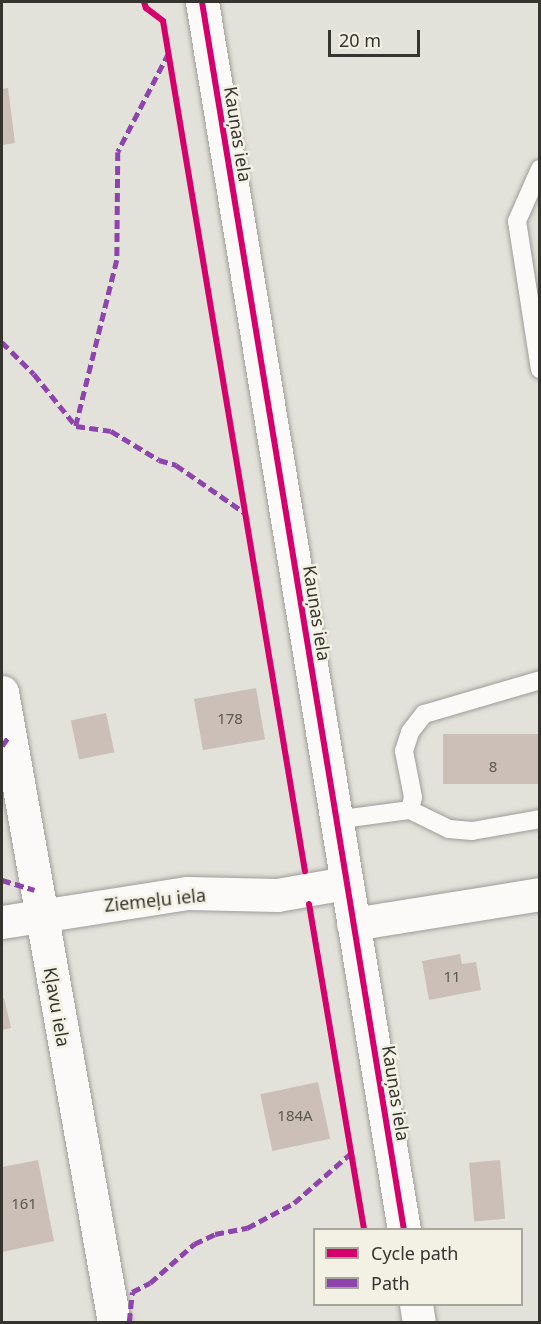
<!DOCTYPE html>
<meta charset="utf-8">
<style>
body{margin:0}
#map{position:relative;width:541px;height:1324px;overflow:hidden;background:#e2e1da;font-family:"Noto Sans",sans-serif}
div>[style]{position:absolute}
.building>*{inset:0;background:#ccbfb7;transform-origin:0 0}
.roads{filter:drop-shadow(0 0 2px #9e9d98) drop-shadow(0 0 2px #9e9d98)}
.lane>*{height:18px;margin:-9px;padding:0 9px;transform-origin:9px;border-radius:9px;background:#fbfaf9}
.street>*{height:33px;margin:-16.5px;padding:0 16.5px;transform-origin:16.5px;border-radius:16.5px;background:#fbfaf9}
.secondary>*{height:33px;margin:-16.5px;padding:0 16.5px;transform-origin:16.5px;border-radius:16.5px;background:#fbfaf9}
.quiet>*{height:4.5px;margin-top:-2.25px;transform-origin:0;background:repeating-linear-gradient(90deg,#8e44ad 0 9px,transparent 0 13.5px)}
.cycleway>*{height:6px;margin:-3px;padding:0 3px;transform-origin:3px;border-radius:3px;background:#d6006c}
span{translate:-50% -50%;white-space:nowrap;text-align:center;line-height:1.15;-webkit-text-stroke:5px #f3f0e4;paint-order:stroke}
.number-label{font-size:15px;color:#5b5751}
.number-label span{-webkit-text-stroke-width:0}
.street-label{font-size:18px;color:#35342f}
.frame{position:absolute;inset:0;border:3px solid #35342f;pointer-events:none}
.legend{position:absolute;left:313px;top:1228px;width:210px;height:78px;box-sizing:border-box;background:#f3f0e4;border:2px solid #a7a59c;margin:0;padding:8px 10px;list-style:none;font-size:18px;color:#35342f}
.legend li{display:flex;align-items:center;gap:12px;height:30px}
.legend b{width:30px;border:2px solid #a7a59c}
.scale{position:absolute;left:328px;top:30px;width:92px;height:27px;box-sizing:border-box;border:3px solid #35342f;border-top:0;padding-left:8px;font-size:18px;line-height:21px;white-space:nowrap;color:#35342f;-webkit-text-stroke:4px #f3f0e4;paint-order:stroke}
</style>
<div id="map">
<div class="building">
<i style="clip-path:polygon(8px 88px,15px 143px,2px 145px,2px 89px)"></i>
<i style="left:256px;top:688px;width:52px;height:63px;rotate:80deg"></i>
<i style="left:106px;top:713px;width:40px;height:36px;rotate:78deg"></i>
<i style="left:540px;top:734px;width:50px;height:97px;rotate:90deg"></i>
<i style="clip-path:polygon(460px 954px,462px 964px,476px 962px,481px 990px,429px 1000px,422px 961px)"></i>
<i style="clip-path:polygon(4px 998px,11px 1028px,2px 1030px,2px 999px)"></i>
<i style="left:318px;top:1082px;width:58px;height:59px;rotate:78deg"></i>
<i style="clip-path:polygon(38px 1160px,54px 1241px,2px 1252px,2px 1167px)"></i>
<i style="left:500px;top:1160px;width:59px;height:31px;rotate:85deg"></i>
</div>
<div class="roads">
<div class="lane">
<i style="left:540px;top:169px;width:57px;rotate:113.9deg"></i>
<i style="left:517px;top:221px;width:150px;rotate:81.2deg"></i>
<i style="left:410px;top:810px;width:13px;rotate:-77deg"></i>
<i style="left:413px;top:797px;width:47px;rotate:-101.1deg"></i>
<i style="left:404px;top:751px;width:20px;rotate:-72deg"></i>
<i style="left:410px;top:732px;width:23px;rotate:-52deg"></i>
<i style="left:424px;top:714px;width:121px;rotate:-16.3deg"></i>
<i style="left:335px;top:820px;width:76px;rotate:-7.6deg"></i>
<i style="left:410px;top:810px;width:43px;rotate:26deg"></i>
<i style="left:449px;top:829px;width:23px;rotate:5deg"></i>
<i style="left:472px;top:831px;width:69px;rotate:-10deg"></i>
</div>
<div class="street">
<i style="left:2px;top:692px;width:640px;rotate:79.92deg"></i>
<i style="left:2px;top:922px;width:188px;rotate:-8.9deg"></i>
<i style="left:188px;top:893px;width:89px;rotate:1.3deg"></i>
<i style="left:277px;top:895px;width:70px;rotate:-9.9deg"></i>
<i style="left:353px;top:924px;width:189px;rotate:-9.1deg"></i>
</div>
<div class="secondary">
<i style="left:202px;top:2px;width:1245px;rotate:80.66deg"></i>
<i style="left:416px;top:1304px;width:18px;rotate:81deg"></i>
</div>
</div>
<div class="quiet">
<i style="left:169px;top:53px;width:111px;rotate:117.3deg"></i>
<i style="left:118px;top:152px;width:108px;rotate:90.5deg"></i>
<i style="left:117px;top:260px;width:171px;rotate:103.9deg"></i>
<i style="left:76px;top:426px;width:35px;rotate:8deg"></i>
<i style="left:111px;top:431px;width:56px;rotate:31.1deg"></i>
<i style="left:159px;top:460px;width:18px;rotate:16deg"></i>
<i style="left:176px;top:465px;width:84px;rotate:34.8deg"></i>
<i style="left:2px;top:342px;width:45px;rotate:45deg"></i>
<i style="left:34px;top:374px;width:67px;rotate:51.1deg"></i>
<i style="left:2px;top:746px;width:12px;rotate:-55deg"></i>
<i style="left:2px;top:880px;width:34px;rotate:17deg"></i>
<i style="left:129px;top:1322px;width:30px;rotate:-84deg"></i>
<i style="left:132px;top:1292px;width:20px;rotate:-27deg"></i>
<i style="left:150px;top:1283px;width:59px;rotate:-41.6deg"></i>
<i style="left:194px;top:1244px;width:23px;rotate:-25deg"></i>
<i style="left:215px;top:1234px;width:33px;rotate:-11deg"></i>
<i style="left:247px;top:1228px;width:53px;rotate:-28deg"></i>
<i style="left:294px;top:1203px;width:76px;rotate:-41.3deg"></i>
</div>
<div class="cycleway">
<i style="left:144px;top:2px;width:6px;rotate:72deg"></i>
<i style="left:146px;top:8px;width:21px;rotate:37deg"></i>
<i style="left:163px;top:21px;width:862px;rotate:80.52deg"></i>
<i style="left:202px;top:2px;width:1245px;rotate:80.66deg"></i>
<i style="left:309px;top:904px;width:331px;rotate:80.4deg"></i>
</div>
<div class="number-label">
<span style="left:230px;top:719px">178</span>
<span style="left:493px;top:767px">8</span>
<span style="left:452px;top:977px">11</span>
<span style="left:295px;top:1116px">184A</span>
<span style="left:24px;top:1204px">161</span>
</div>
<div class="street-label">
<span style="left:238px;top:134px;rotate:81deg">Kauņas iela</span>
<span style="left:317px;top:613px;rotate:81deg">Kauņas iela</span>
<span style="left:155px;top:900px;rotate:-6deg">Ziemeļu iela</span>
<span style="left:57px;top:1007px;rotate:80deg">Kļavu iela</span>
<span style="left:396px;top:1093px;rotate:81deg">Kauņas iela</span>
</div>
<div class="frame"></div>
<ul class="legend">
<li><b style="height:8px;background:#d6006c"></b>Cycle path</li>
<li><b style="height:8px;background:#8e44ad"></b>Path</li>
</ul>
<div class="scale">20 m</div>
</div>
